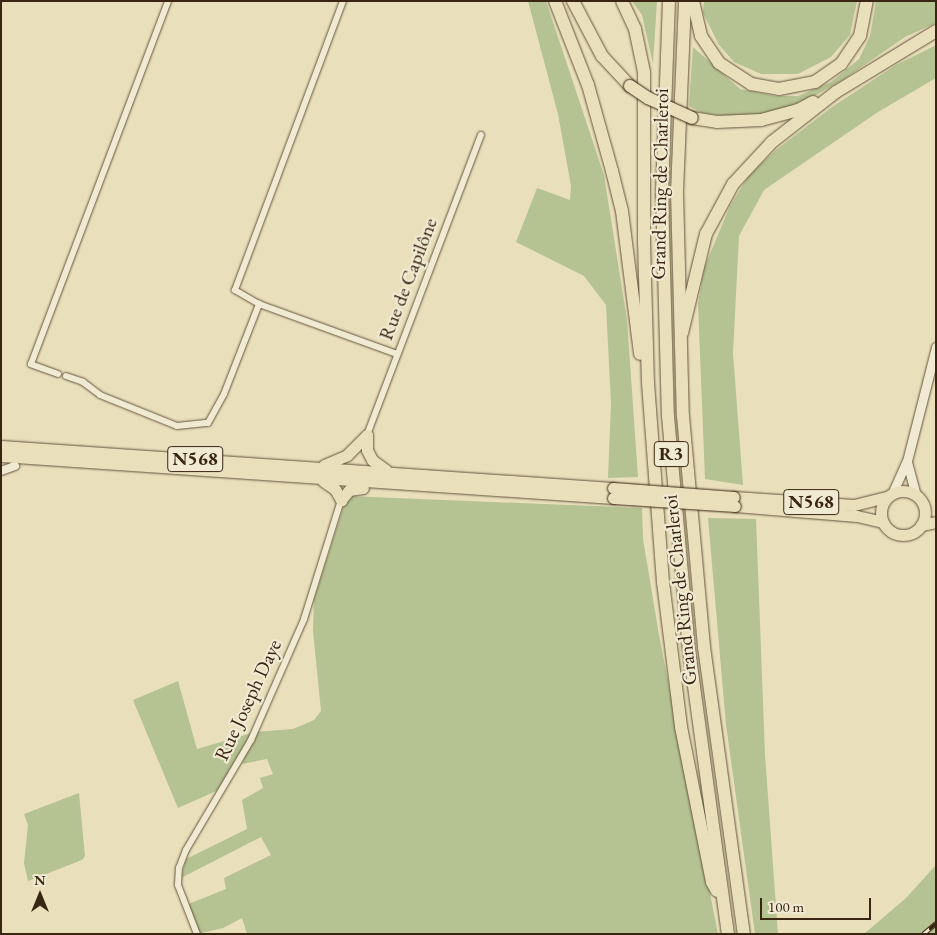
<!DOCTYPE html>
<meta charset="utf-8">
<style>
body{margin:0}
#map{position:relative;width:937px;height:935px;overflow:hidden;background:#e9dfbb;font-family:"EB Garamond",serif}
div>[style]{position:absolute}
.green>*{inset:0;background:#b5c291}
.roads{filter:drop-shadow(0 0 1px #65543c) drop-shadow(0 0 1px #65543c)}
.minor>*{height:6px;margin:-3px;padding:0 3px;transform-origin:3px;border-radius:3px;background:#f1ead3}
.tertiary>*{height:8px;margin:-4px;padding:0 4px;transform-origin:4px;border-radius:4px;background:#f1ead3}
.secondary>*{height:9px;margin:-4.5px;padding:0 4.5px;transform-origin:4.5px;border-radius:4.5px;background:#f1ead3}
.trunk>*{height:11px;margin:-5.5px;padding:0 5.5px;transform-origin:5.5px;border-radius:5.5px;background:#e9dfbb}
.trunk>.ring{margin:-5.5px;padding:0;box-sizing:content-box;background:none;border:11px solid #e9dfbb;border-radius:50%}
.motorway>*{height:12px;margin:-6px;padding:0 6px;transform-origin:6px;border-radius:6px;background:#e9dfbb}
.rail>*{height:4.5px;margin-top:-2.25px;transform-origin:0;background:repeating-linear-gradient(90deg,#f1ead3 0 8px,#392511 0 16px);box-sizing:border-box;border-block:1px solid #392511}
.bridges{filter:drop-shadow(0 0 1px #392511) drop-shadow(0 0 1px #392511)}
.trunk-bridge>*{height:11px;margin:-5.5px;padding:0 5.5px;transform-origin:5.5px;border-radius:5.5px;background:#e9dfbb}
.motorway-bridge>*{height:12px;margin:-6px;padding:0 6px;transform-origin:6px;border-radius:6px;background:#e9dfbb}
span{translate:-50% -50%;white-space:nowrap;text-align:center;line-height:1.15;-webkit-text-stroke:4.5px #f1ead3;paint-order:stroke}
.shield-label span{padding:1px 4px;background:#f1ead3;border:1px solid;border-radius:4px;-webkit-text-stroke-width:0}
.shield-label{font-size:19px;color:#392511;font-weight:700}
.street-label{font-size:20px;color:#392511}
.frame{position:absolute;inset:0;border:2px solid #392511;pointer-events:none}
.north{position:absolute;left:15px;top:870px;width:50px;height:50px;-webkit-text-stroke:4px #f1ead3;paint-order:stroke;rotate:0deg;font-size:14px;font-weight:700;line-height:20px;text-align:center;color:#392511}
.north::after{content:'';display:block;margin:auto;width:18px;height:22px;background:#392511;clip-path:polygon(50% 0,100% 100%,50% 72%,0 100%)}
.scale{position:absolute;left:760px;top:898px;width:111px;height:22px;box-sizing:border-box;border:2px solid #392511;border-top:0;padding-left:6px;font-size:15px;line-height:18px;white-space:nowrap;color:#392511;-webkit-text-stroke:4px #f1ead3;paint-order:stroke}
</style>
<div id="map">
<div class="green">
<i style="clip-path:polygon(528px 1px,546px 1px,604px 175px,627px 320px,638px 477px,608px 478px,611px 404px,606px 305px,584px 276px,516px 242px,537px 188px,570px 200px,571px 186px,558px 114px)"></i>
<i style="clip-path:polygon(632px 1px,657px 1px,653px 64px,642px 15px)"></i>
<i style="clip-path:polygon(704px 1px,857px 1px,850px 35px,831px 57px,798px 74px,761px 74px,734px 62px,719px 45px,703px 13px)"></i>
<i style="clip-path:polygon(876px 1px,936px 1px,936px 23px,905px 37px,844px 79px,799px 105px,774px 114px,724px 116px,702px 113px,689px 106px,693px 47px,740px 89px,775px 96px,798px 96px,831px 82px,859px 59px,870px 36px)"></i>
<i style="clip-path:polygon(936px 45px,936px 78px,878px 112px,764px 190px,739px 236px,733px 353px,743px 485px,705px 479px,698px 304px,704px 268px,730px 206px,749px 175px,776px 150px,832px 107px,896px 65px)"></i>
<i style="clip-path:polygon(347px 496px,642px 508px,643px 539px,659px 635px,718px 934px,247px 934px,242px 918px,223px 928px,197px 934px,186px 905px,226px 889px,224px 878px,271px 855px,261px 837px,181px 878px,186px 859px,247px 829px,242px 800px,263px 788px,260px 778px,273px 774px,267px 759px,242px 764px,253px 736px,223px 788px,178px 808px,133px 700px,178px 681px,197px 749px,255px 732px,293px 729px,314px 720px,321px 711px,313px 631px,314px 599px)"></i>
<i style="clip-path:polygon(708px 518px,756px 519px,765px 755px,778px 934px,755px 934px,726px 725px)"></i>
<i style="clip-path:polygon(79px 793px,85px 856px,82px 860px,28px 881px,24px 863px,28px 825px,24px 814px)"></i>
<i style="clip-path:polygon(936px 865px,936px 933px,864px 934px,906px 898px)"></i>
</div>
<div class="roads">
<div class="minor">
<i style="left:259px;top:304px;width:147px;rotate:19.9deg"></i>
<i style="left:58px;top:374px;width:29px;rotate:-160deg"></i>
<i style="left:31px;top:364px;width:388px;rotate:-69.3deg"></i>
<i style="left:66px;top:376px;width:18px;rotate:19deg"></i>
<i style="left:83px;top:382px;width:21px;rotate:37deg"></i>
<i style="left:100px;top:395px;width:83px;rotate:21.9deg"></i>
<i style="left:177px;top:426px;width:31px;rotate:-6deg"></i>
<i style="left:208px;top:423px;width:33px;rotate:-61deg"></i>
<i style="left:224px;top:394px;width:97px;rotate:-68.7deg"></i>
<i style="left:259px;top:304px;width:28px;rotate:-150deg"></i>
<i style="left:235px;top:290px;width:309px;rotate:-69.5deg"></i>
<i style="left:367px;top:435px;width:321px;rotate:-69.2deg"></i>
<i style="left:197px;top:934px;width:53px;rotate:-111.2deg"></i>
<i style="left:178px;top:885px;width:17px;rotate:-87deg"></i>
<i style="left:179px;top:868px;width:19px;rotate:-69deg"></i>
<i style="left:186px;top:850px;width:128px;rotate:-59.4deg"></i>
<i style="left:251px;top:740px;width:132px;rotate:-66.3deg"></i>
<i style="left:304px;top:619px;width:125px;rotate:-72.7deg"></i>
</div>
<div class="tertiary">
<i style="left:1px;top:471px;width:15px;rotate:-20deg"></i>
</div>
<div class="secondary">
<i style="left:907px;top:462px;width:35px;rotate:75deg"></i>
<i style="left:892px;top:494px;width:36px;rotate:-66deg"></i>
<i style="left:907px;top:461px;width:118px;rotate:-75.7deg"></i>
</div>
<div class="trunk">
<i style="left:367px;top:435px;width:15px;rotate:90deg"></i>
<i style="left:367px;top:450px;width:11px;rotate:63deg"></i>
<i style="left:372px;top:460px;width:17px;rotate:36deg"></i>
<i style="left:1px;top:446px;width:613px;rotate:3.93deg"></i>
<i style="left:1px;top:456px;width:613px;rotate:3.93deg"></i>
<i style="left:324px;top:465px;width:25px;rotate:-23deg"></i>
<i style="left:347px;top:455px;width:28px;rotate:-45deg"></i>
<i style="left:323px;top:481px;width:14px;rotate:34deg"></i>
<i style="left:335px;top:489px;width:13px;rotate:61deg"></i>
<i style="left:341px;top:500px;width:13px;rotate:-51deg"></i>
<i style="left:349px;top:490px;width:14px;rotate:-8deg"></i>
<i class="ring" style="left:881px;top:491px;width:33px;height:33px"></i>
<i style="left:734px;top:497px;width:120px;rotate:3.8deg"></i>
<i style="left:854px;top:505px;width:34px;rotate:-14deg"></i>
<i style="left:735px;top:506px;width:122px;rotate:4.7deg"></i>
<i style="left:857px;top:516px;width:26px;rotate:13deg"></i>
<i style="left:921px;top:525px;width:15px;rotate:-11deg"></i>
</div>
<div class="motorway">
<i style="left:555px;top:1px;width:90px;rotate:68.6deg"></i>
<i style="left:588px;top:85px;width:89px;rotate:74.4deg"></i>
<i style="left:612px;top:171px;width:41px;rotate:76deg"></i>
<i style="left:622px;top:211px;width:144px;rotate:82.8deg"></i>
<i style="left:573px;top:1px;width:62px;rotate:62.2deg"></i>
<i style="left:602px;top:56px;width:41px;rotate:47deg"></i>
<i style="left:622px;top:1px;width:31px;rotate:65deg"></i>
<i style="left:635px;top:29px;width:44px;rotate:78.2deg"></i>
<i style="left:644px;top:72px;width:169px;rotate:90deg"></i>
<i style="left:644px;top:241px;width:142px;rotate:88.4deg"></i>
<i style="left:648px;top:383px;width:200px;rotate:85.7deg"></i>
<i style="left:663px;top:582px;width:146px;rotate:82.9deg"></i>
<i style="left:681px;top:727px;width:158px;rotate:78.7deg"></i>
<i style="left:712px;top:882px;width:10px;rotate:61deg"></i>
<i style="left:669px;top:1px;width:191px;rotate:92.1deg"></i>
<i style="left:662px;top:192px;width:224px;rotate:88.5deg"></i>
<i style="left:668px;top:416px;width:235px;rotate:84.9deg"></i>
<i style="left:689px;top:650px;width:287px;rotate:82.2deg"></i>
<i style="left:685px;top:1px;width:192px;rotate:92.4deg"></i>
<i style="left:677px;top:193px;width:223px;rotate:88.5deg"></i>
<i style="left:683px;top:416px;width:232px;rotate:84.8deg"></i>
<i style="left:704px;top:647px;width:290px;rotate:82.1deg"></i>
<i style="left:693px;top:1px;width:36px;rotate:77deg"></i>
<i style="left:701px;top:36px;width:32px;rotate:56deg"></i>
<i style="left:719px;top:63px;width:38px;rotate:33deg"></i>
<i style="left:751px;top:84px;width:28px;rotate:10deg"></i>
<i style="left:779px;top:89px;width:37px;rotate:-11deg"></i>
<i style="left:815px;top:82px;width:32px;rotate:-35deg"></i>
<i style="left:841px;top:64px;width:34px;rotate:-56deg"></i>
<i style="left:860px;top:36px;width:36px;rotate:-79deg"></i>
<i style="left:692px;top:118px;width:25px;rotate:9deg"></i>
<i style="left:717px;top:122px;width:44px;rotate:-2.6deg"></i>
<i style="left:761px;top:120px;width:38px;rotate:-15deg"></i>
<i style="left:798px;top:110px;width:17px;rotate:-28deg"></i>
<i style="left:682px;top:333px;width:102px;rotate:-76.4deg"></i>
<i style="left:706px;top:234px;width:57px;rotate:-61.6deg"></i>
<i style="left:733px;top:184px;width:57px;rotate:-47.1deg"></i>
<i style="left:772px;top:142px;width:81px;rotate:-38deg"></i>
<i style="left:836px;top:92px;width:117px;rotate:-31.4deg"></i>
</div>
</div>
<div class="rail">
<i style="left:923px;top:934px;width:17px;rotate:-40deg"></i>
</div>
<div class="bridges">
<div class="trunk-bridge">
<i style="left:613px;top:488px;width:121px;rotate:4.3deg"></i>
<i style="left:613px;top:498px;width:122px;rotate:3.8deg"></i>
</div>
<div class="motorway-bridge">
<i style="left:630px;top:86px;width:22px;rotate:34deg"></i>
<i style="left:648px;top:98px;width:48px;rotate:24.4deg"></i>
</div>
</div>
<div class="shield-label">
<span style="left:671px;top:454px">R3</span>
<span style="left:195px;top:459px">N568</span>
<span style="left:811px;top:502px">N568</span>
</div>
<div class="street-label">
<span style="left:660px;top:184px;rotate:-89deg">Grand Ring de Charleroi</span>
<span style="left:408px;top:279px;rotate:-69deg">Rue de Capilône</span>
<span style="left:680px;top:590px;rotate:-96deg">Grand Ring de Charleroi</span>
<span style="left:248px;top:700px;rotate:-65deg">Rue Joseph Daye</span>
</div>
<div class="frame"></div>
<div class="north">N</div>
<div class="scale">100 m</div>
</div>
